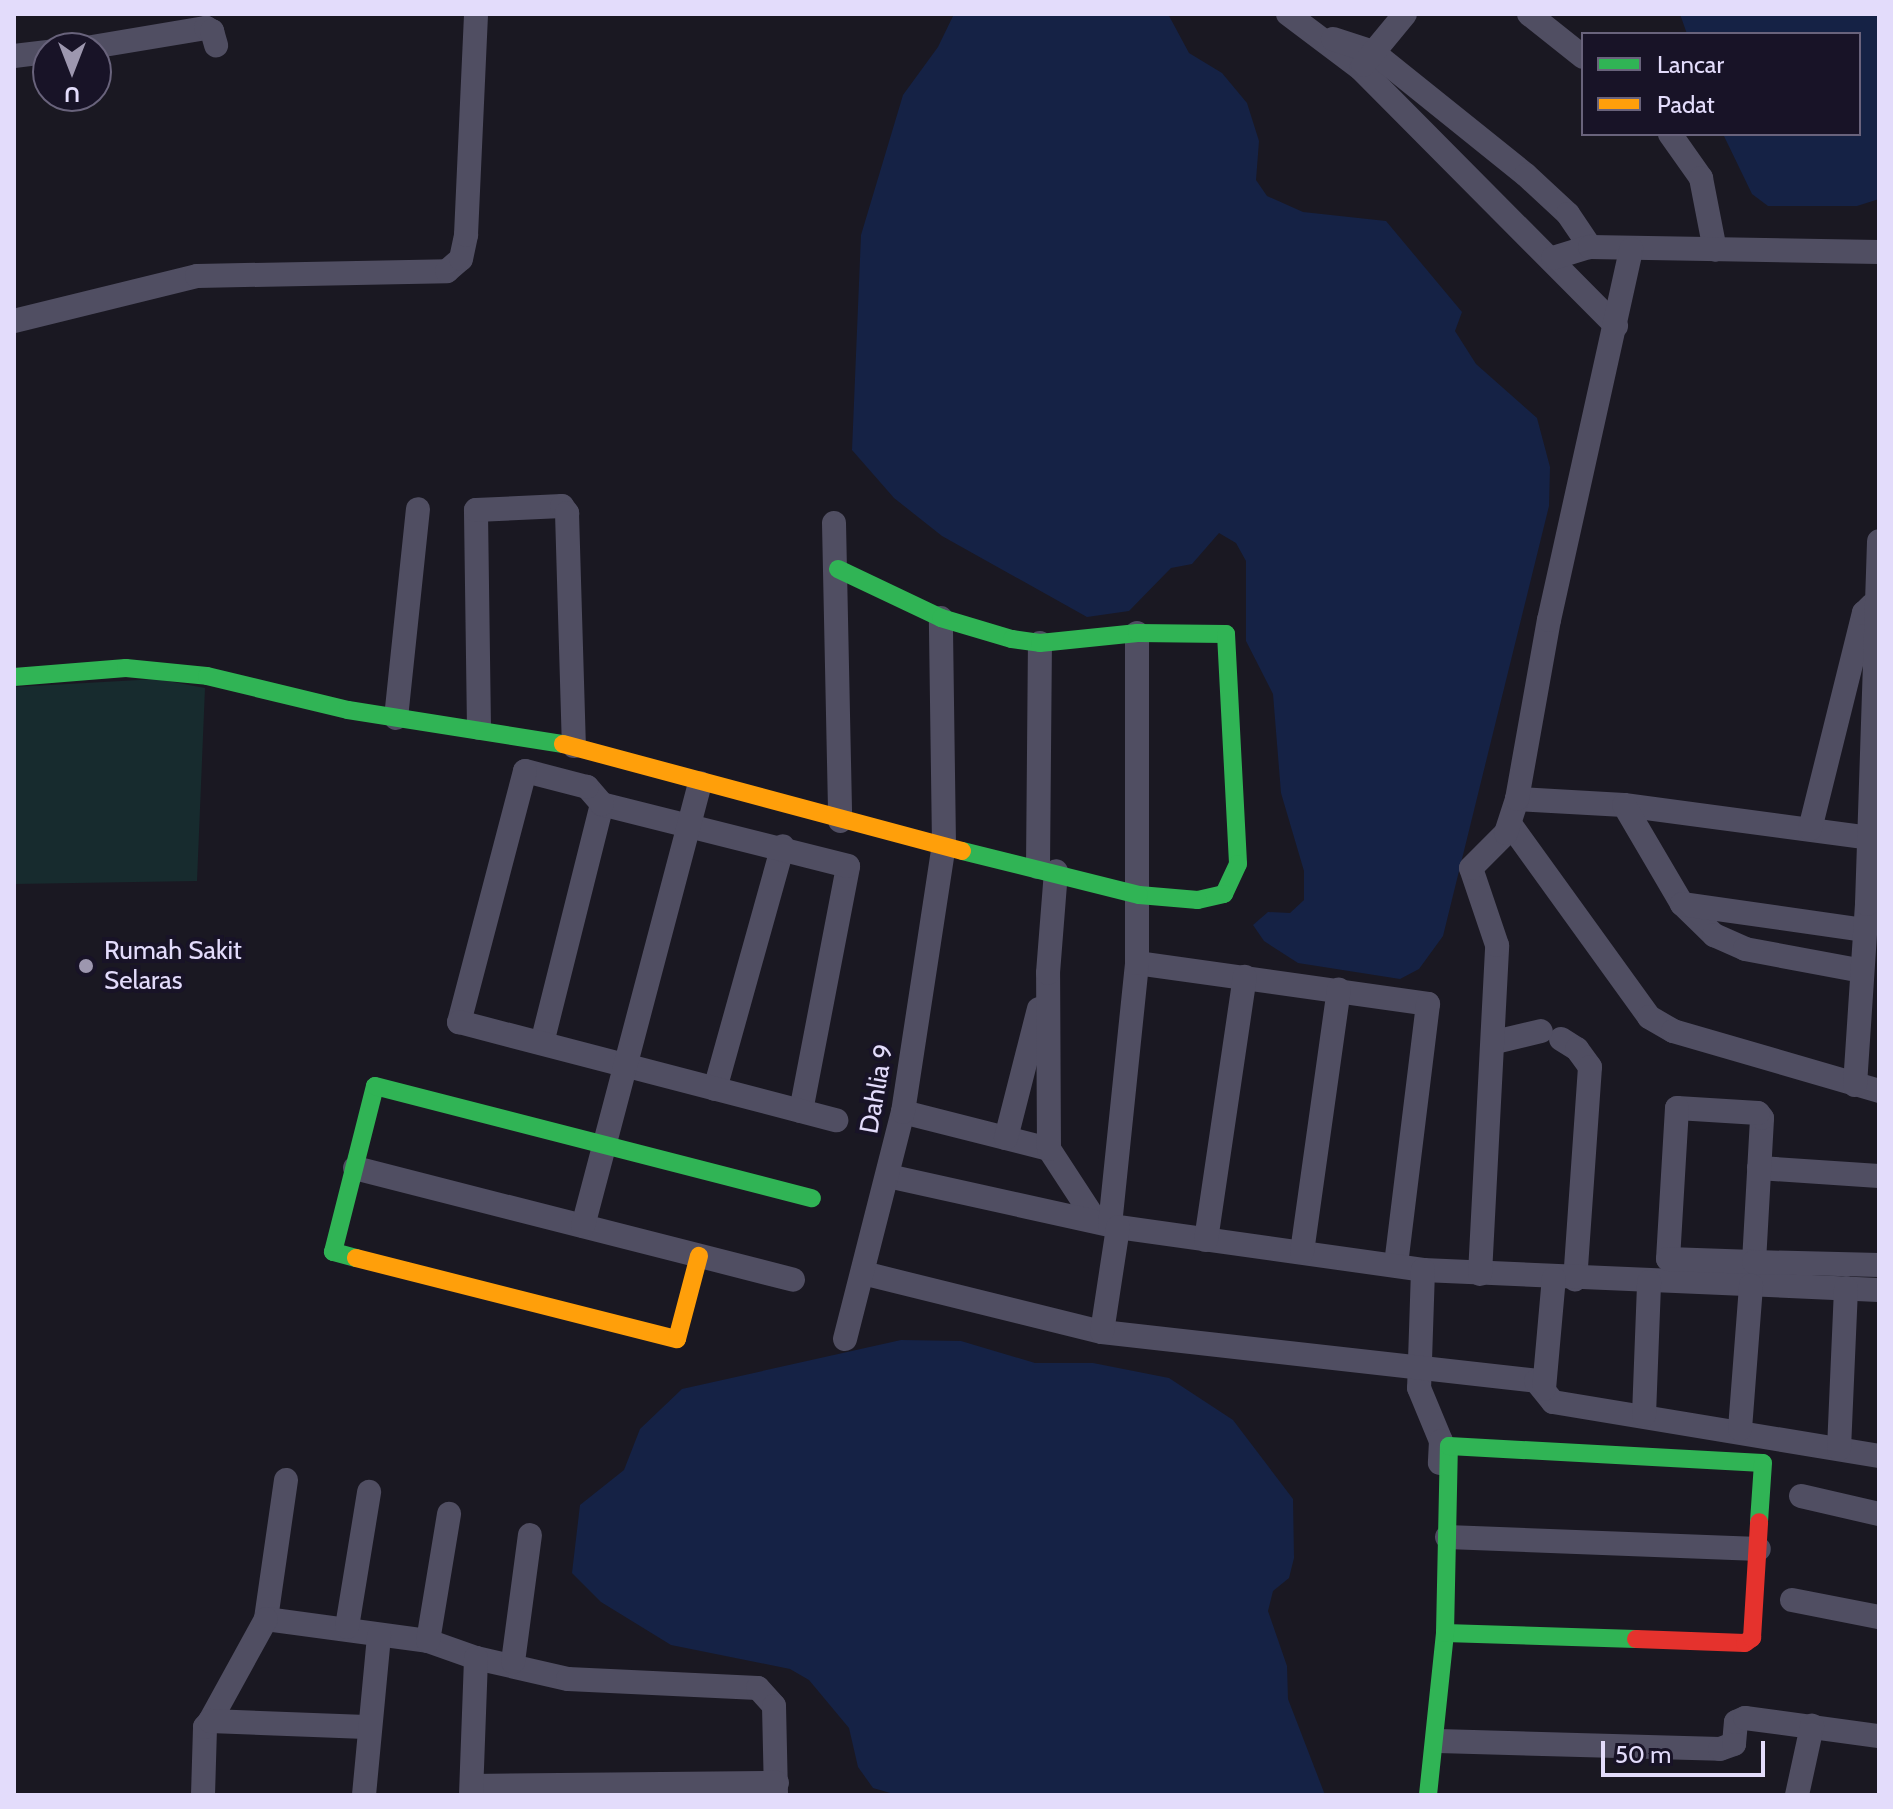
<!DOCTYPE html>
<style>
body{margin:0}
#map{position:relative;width:1893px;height:1809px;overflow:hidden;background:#1a1822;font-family:Cabin,sans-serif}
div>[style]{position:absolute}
.green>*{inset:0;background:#172b2e}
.water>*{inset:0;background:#152245}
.street>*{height:24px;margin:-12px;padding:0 12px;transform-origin:12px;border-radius:12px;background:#504e62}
.fast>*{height:18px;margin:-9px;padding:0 9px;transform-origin:9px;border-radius:9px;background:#30b455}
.slow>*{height:18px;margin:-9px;padding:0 9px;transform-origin:9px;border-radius:9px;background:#ff9f0a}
.jam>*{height:18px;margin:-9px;padding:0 9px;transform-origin:9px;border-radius:9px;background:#e5322d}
.dots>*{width:22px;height:22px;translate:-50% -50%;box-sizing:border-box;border:4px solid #181327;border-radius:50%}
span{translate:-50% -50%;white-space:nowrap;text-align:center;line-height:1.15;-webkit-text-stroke:8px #181327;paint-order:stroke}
.poi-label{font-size:26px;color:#e3dcfb}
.left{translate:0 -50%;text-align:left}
.street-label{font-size:26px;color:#e3dcfb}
.frame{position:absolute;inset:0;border:16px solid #e3dcfb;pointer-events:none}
.legend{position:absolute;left:1581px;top:32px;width:280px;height:104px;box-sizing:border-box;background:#181327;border:2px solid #69637c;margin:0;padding:10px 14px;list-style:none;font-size:24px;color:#e3dcfb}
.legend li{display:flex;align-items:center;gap:16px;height:40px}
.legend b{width:40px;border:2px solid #69637c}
.north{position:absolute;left:32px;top:32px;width:80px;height:80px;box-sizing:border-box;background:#181327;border:2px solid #69637c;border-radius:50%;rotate:180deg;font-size:22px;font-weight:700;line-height:32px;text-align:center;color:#e3dcfb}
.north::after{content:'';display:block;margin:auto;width:28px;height:36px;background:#9d97af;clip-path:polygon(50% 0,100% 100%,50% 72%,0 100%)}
.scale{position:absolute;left:1601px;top:1741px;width:164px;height:36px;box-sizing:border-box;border:4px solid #e3dcfb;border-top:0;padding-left:10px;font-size:24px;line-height:28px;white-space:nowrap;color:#e3dcfb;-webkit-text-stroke:6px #181327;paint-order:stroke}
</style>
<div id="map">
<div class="green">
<i style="clip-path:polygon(157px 679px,205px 688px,197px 881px,14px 884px,14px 687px)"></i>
</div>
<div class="water">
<i style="clip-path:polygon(954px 14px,1168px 14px,1189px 53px,1222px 73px,1247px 103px,1259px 141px,1256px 180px,1267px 196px,1303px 212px,1386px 221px,1462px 312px,1455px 331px,1476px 364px,1537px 418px,1550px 467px,1549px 506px,1443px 936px,1419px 969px,1400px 979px,1298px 963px,1264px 941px,1253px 925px,1268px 912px,1290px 913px,1304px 900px,1304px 871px,1281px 793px,1273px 694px,1246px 641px,1246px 561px,1236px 543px,1219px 533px,1192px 564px,1171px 568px,1129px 611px,1087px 617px,942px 536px,894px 498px,852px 450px,861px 235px,903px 95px,938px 47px)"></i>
<i style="clip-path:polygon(1680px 14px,1879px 14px,1879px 199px,1857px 206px,1768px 206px,1752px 194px,1723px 134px,1859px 134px,1859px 34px,1687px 34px)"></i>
<i style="clip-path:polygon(901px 1340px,961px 1341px,1035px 1363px,1093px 1363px,1169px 1378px,1233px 1420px,1293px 1499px,1294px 1558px,1289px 1578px,1273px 1591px,1268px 1611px,1287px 1666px,1288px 1699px,1325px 1795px,897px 1795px,873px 1788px,858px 1767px,849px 1728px,809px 1680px,790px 1669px,671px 1645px,601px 1602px,572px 1573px,580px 1505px,624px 1470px,640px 1429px,682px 1389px)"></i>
</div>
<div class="street">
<i style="left:1288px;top:14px;width:91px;rotate:37deg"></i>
<i style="left:1361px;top:69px;width:362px;rotate:45.2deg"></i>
<i style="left:1529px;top:14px;width:69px;rotate:38.5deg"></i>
<i style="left:1333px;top:39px;width:42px;rotate:18deg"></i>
<i style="left:1373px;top:52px;width:196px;rotate:38.8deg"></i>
<i style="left:1526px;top:175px;width:57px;rotate:42.9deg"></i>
<i style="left:1568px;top:214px;width:40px;rotate:56deg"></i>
<i style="left:86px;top:48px;width:122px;rotate:-9.5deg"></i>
<i style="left:206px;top:28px;width:7px;rotate:27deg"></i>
<i style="left:212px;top:31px;width:15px;rotate:74deg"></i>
<i style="left:14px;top:56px;width:34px;rotate:-7deg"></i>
<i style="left:1363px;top:65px;width:66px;rotate:-50.5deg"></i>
<i style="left:1670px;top:134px;width:54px;rotate:54.8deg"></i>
<i style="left:1701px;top:178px;width:73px;rotate:79deg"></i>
<i style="left:1553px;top:258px;width:39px;rotate:-17deg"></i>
<i style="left:1590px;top:247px;width:289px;rotate:1deg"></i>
<i style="left:14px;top:321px;width:188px;rotate:-13.8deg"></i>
<i style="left:197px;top:276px;width:250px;rotate:-1.1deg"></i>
<i style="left:447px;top:271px;width:18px;rotate:-41deg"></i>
<i style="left:461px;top:259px;width:25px;rotate:-78deg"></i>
<i style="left:466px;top:235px;width:221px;rotate:-87.4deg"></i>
<i style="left:834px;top:523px;width:298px;rotate:88.8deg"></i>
<i style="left:396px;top:718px;width:210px;rotate:-84deg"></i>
<i style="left:479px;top:728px;width:218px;rotate:-90.8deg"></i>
<i style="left:476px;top:510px;width:86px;rotate:-2.7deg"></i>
<i style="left:562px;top:506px;width:9px;rotate:54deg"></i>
<i style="left:567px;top:513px;width:233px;rotate:88.3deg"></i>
<i style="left:1517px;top:799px;width:107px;rotate:3.2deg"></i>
<i style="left:1624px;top:805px;width:248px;rotate:7.6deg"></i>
<i style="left:1624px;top:805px;width:115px;rotate:59.6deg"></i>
<i style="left:1682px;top:904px;width:45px;rotate:44.1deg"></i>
<i style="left:1714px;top:935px;width:34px;rotate:24deg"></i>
<i style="left:1745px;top:949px;width:119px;rotate:10.6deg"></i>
<i style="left:1510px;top:824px;width:238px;rotate:54.2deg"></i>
<i style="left:1649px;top:1017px;width:28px;rotate:30deg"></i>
<i style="left:1673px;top:1031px;width:215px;rotate:16.2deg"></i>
<i style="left:1810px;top:829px;width:223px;rotate:-76deg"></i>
<i style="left:1864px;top:613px;width:11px;rotate:-45deg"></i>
<i style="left:1038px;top:867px;width:224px;rotate:-89.5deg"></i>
<i style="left:1682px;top:904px;width:185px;rotate:8.1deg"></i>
<i style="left:1137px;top:963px;width:294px;rotate:8deg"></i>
<i style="left:1428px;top:1004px;width:263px;rotate:97deg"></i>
<i style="left:1561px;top:1039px;width:19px;rotate:32deg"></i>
<i style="left:1577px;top:1049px;width:22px;rotate:54deg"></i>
<i style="left:1590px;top:1067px;width:213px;rotate:94deg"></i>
<i style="left:1495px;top:1042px;width:47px;rotate:-13.4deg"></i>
<i style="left:542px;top:1043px;width:246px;rotate:-75.9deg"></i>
<i style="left:1855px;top:1085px;width:181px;rotate:-86.2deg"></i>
<i style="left:1867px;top:904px;width:363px;rotate:-88.1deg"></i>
<i style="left:715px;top:1089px;width:252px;rotate:-74.4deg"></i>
<i style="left:801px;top:1111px;width:249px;rotate:-79.1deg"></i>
<i style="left:848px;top:866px;width:254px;rotate:-165.9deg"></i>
<i style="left:602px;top:804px;width:23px;rotate:-131deg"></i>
<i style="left:587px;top:787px;width:64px;rotate:-165.5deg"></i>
<i style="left:525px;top:771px;width:260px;rotate:104.7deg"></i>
<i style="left:459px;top:1022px;width:390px;rotate:14.6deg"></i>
<i style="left:903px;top:1112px;width:151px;rotate:14.2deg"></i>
<i style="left:1049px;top:1149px;width:86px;rotate:56.9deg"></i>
<i style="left:1006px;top:1138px;width:133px;rotate:-75.7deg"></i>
<i style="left:1049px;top:1149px;width:176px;rotate:-90.3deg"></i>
<i style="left:1048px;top:973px;width:102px;rotate:-85.5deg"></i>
<i style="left:355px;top:1168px;width:452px;rotate:14.3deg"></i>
<i style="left:1759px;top:1168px;width:120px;rotate:3.8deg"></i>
<i style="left:888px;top:1176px;width:236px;rotate:12.5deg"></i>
<i style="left:1118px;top:1227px;width:308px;rotate:8deg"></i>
<i style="left:1423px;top:1270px;width:456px;rotate:2.5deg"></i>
<i style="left:1110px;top:1225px;width:263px;rotate:-84.1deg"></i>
<i style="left:1137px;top:963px;width:330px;rotate:-90deg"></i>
<i style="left:583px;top:1226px;width:458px;rotate:-75.2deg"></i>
<i style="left:1206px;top:1240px;width:266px;rotate:-81.6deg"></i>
<i style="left:1302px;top:1252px;width:265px;rotate:-82deg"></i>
<i style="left:1754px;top:1262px;width:144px;rotate:-86.8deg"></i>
<i style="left:1762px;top:1118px;width:6px;rotate:-129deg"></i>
<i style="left:1758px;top:1113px;width:81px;rotate:-176.5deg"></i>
<i style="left:1677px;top:1108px;width:151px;rotate:93.4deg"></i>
<i style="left:1668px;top:1259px;width:86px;rotate:2deg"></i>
<i style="left:1754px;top:1262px;width:125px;rotate:1.4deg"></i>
<i style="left:1423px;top:1270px;width:118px;rotate:91.9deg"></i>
<i style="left:1419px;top:1388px;width:57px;rotate:67.5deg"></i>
<i style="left:1441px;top:1441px;width:22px;rotate:93deg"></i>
<i style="left:863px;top:1273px;width:246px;rotate:13.9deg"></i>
<i style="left:1102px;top:1332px;width:437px;rotate:6.4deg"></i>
<i style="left:1536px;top:1381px;width:27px;rotate:51deg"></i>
<i style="left:1553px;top:1402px;width:330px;rotate:9.4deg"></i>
<i style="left:1480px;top:1274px;width:329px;rotate:-87deg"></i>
<i style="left:1497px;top:945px;width:81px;rotate:-108.7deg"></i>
<i style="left:1471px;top:868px;width:49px;rotate:-45deg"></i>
<i style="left:1506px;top:833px;width:36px;rotate:-72deg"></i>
<i style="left:1517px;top:799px;width:182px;rotate:-79.9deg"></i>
<i style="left:1549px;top:620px;width:380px;rotate:-77.5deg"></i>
<i style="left:1102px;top:1332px;width:106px;rotate:-81.3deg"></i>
<i style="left:845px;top:1339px;width:234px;rotate:-75.7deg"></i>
<i style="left:903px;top:1112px;width:270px;rotate:-81.3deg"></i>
<i style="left:944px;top:845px;width:227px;rotate:-90.8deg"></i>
<i style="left:1544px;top:1389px;width:111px;rotate:-84.9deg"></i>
<i style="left:1644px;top:1415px;width:133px;rotate:-87.8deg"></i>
<i style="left:1740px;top:1429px;width:144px;rotate:-85.6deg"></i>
<i style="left:1839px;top:1449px;width:161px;rotate:-87.5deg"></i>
<i style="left:286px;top:1480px;width:140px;rotate:98.2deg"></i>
<i style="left:266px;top:1619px;width:163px;rotate:7.7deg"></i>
<i style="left:428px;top:1641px;width:51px;rotate:19.5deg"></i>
<i style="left:476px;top:1658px;width:94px;rotate:12.9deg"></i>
<i style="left:568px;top:1679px;width:190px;rotate:2.7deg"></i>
<i style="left:758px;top:1688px;width:24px;rotate:48deg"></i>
<i style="left:774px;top:1706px;width:89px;rotate:88.7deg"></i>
<i style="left:1801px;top:1496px;width:80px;rotate:13deg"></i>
<i style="left:1447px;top:1537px;width:312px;rotate:2.2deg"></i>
<i style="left:1792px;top:1600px;width:89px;rotate:11.1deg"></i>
<i style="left:347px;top:1627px;width:137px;rotate:-80.7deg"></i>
<i style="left:428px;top:1641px;width:129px;rotate:-80.6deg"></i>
<i style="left:513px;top:1662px;width:128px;rotate:-82.4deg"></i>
<i style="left:210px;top:1721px;width:116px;rotate:-61.2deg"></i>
<i style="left:1438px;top:1741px;width:282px;rotate:1.6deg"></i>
<i style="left:1720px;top:1749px;width:15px;rotate:-20deg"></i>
<i style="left:1734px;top:1744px;width:22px;rotate:-85deg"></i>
<i style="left:1736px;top:1722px;width:10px;rotate:-24deg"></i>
<i style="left:1745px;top:1718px;width:135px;rotate:7.7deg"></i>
<i style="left:472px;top:1786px;width:305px;rotate:-0.6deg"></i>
<i style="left:203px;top:1795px;width:68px;rotate:-88.3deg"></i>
<i style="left:205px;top:1727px;width:8px;rotate:-50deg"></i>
<i style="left:210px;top:1721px;width:156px;rotate:2.2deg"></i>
<i style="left:364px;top:1795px;width:160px;rotate:-84.6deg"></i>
<i style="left:471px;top:1795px;width:137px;rotate:-87.9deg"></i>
<i style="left:1797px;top:1795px;width:71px;rotate:-77.7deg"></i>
</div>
<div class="fast">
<i style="left:838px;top:569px;width:114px;rotate:25.4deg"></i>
<i style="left:941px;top:618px;width:74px;rotate:16.5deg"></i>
<i style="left:1012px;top:639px;width:28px;rotate:8deg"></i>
<i style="left:1040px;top:643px;width:98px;rotate:-5.9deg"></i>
<i style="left:1137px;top:633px;width:89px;rotate:0.6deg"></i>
<i style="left:1226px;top:634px;width:230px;rotate:87deg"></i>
<i style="left:1238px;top:864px;width:33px;rotate:115deg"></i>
<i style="left:1224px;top:894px;width:27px;rotate:167deg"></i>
<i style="left:1198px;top:900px;width:59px;rotate:-175.2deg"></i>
<i style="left:1139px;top:895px;width:182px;rotate:-166deg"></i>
<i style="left:14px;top:677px;width:112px;rotate:-4.6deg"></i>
<i style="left:126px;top:668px;width:81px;rotate:5.6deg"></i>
<i style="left:207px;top:676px;width:145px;rotate:13.6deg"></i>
<i style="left:348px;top:710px;width:218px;rotate:9deg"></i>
<i style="left:356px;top:1258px;width:24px;rotate:-165deg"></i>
<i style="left:333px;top:1252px;width:171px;rotate:-75.8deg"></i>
<i style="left:375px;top:1086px;width:451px;rotate:14.4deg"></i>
<i style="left:1445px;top:1633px;width:191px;rotate:1.8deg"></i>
<i style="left:1428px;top:1795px;width:163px;rotate:-84deg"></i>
<i style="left:1445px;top:1633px;width:187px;rotate:-88.8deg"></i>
<i style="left:1449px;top:1446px;width:314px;rotate:3.1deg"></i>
<i style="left:1763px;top:1463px;width:59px;rotate:93.9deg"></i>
</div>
<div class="slow">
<i style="left:563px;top:744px;width:413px;rotate:15deg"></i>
<i style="left:356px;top:1258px;width:331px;rotate:14.2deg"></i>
<i style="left:677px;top:1339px;width:86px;rotate:-75.2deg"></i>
</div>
<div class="jam">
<i style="left:1636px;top:1639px;width:109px;rotate:2.1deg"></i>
<i style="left:1745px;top:1643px;width:9px;rotate:-36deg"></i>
<i style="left:1752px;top:1638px;width:116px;rotate:-86.5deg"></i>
</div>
<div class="dots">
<i style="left:86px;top:966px;background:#9d97af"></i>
</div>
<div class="poi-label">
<span class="left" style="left:104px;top:966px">Rumah Sakit<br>Selaras</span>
</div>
<div class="street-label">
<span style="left:877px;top:1089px;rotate:-80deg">Dahlia 9</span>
</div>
<div class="frame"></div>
<ul class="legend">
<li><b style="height:10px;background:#30b455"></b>Lancar</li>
<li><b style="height:10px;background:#ff9f0a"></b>Padat</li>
</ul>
<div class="north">U</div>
<div class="scale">50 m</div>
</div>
